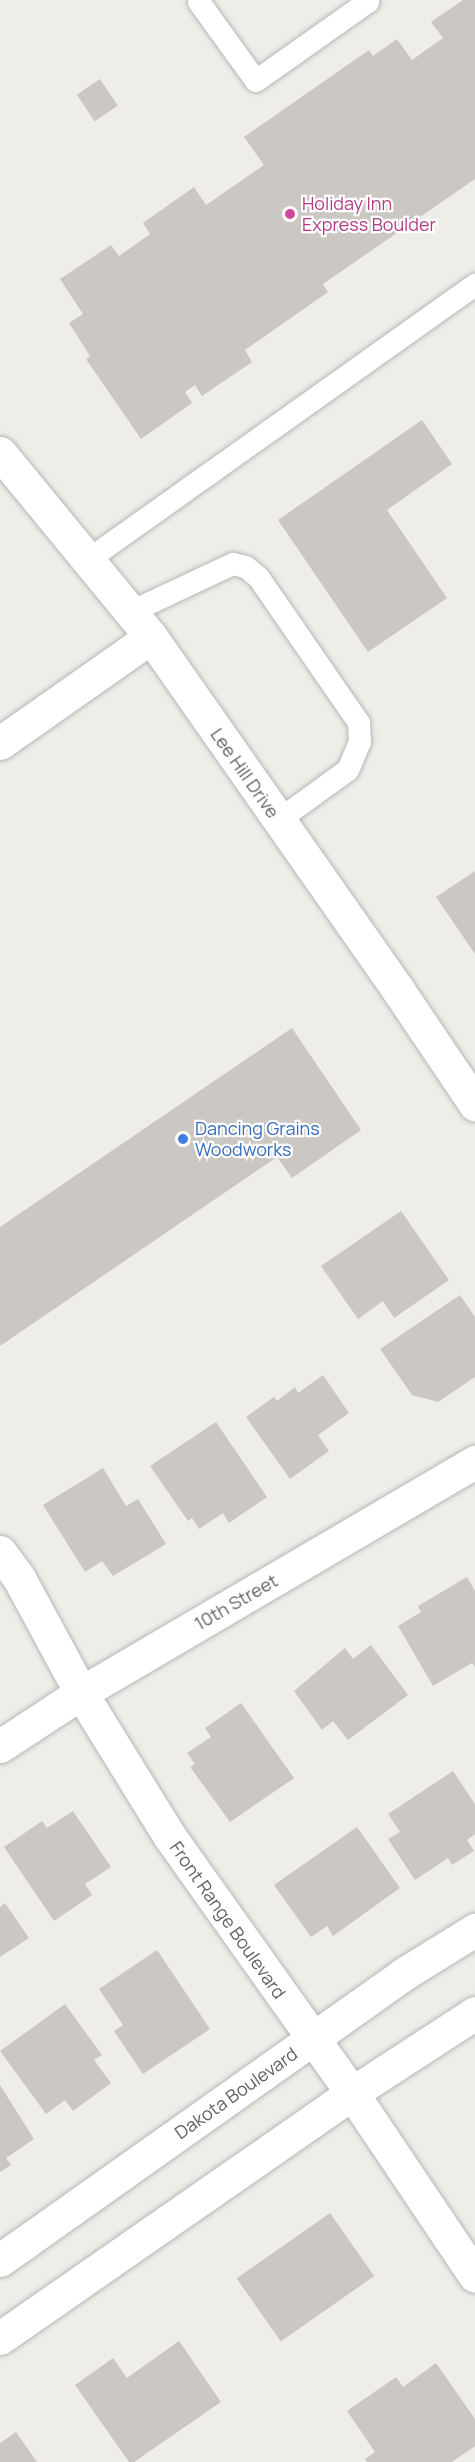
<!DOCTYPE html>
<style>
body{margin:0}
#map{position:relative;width:475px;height:2462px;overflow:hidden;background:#efede7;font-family:Manrope,sans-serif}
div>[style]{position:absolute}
.building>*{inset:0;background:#cbc8c4;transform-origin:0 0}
.roads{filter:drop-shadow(0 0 2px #b4b7ba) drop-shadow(0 0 2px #b4b7ba)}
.service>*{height:22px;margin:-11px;padding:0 11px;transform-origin:11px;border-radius:11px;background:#fff}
.minor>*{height:33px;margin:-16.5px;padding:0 16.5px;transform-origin:16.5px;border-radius:16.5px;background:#fff}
.tertiary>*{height:33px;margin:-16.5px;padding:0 16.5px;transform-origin:16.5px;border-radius:16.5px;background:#fff}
.dots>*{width:16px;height:16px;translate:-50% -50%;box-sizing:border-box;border:3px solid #fff;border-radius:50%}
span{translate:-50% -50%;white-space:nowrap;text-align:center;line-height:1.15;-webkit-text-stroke:4.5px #fff;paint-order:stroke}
.hotel-label{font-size:18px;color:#b23c85}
.left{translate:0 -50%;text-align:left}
.street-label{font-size:18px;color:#5f6266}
.shop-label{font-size:18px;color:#366cbe}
</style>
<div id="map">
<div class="building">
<i style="clip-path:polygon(463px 0,475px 0,475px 179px,323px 284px,328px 292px,245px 350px,252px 362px,202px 396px,195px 385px,185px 392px,192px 403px,141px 439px,86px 359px,90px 356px,69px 323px,83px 314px,60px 279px,111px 245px,119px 256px,150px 234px,143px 223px,194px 187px,206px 205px,264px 165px,244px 137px,369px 50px,373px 56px,397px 39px,412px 60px,443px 38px,431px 22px)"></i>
<i style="left:100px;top:79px;width:32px;height:28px;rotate:56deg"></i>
<i style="clip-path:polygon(422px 420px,452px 464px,387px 510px,447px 598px,368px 652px,278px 520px)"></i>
<i style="clip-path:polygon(475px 871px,475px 954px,436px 897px)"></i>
<i style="clip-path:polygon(292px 1028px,361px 1130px,292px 1178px,277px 1157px,0 1346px,0 1227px)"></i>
<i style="clip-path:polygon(401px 1211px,449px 1280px,394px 1318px,383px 1301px,358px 1319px,321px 1266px)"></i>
<i style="clip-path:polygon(460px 1295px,475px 1317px,475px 1377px,438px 1402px,412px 1395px,380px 1349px)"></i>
<i style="clip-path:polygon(323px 1375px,349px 1413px,318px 1435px,329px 1451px,290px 1479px,246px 1417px,274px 1397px,277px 1401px,295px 1387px,298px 1393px)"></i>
<i style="clip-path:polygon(216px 1422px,267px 1497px,229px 1523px,223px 1513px,199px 1529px,192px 1518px,188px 1521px,150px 1466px)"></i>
<i style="clip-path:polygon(103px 1468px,126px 1506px,138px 1499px,166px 1544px,113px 1576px,102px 1561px,85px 1572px,43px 1505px)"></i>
<i style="clip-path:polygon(467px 1577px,475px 1591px,475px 1667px,472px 1663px,433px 1686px,398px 1626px,421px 1612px,418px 1606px)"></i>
<i style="clip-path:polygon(371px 1645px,408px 1695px,348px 1740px,333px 1721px,322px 1730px,294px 1691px,345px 1648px,353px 1659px)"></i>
<i style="clip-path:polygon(241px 1703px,294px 1778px,230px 1822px,190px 1767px,195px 1764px,187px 1753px,211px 1737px,205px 1728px)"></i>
<i style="clip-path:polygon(453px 1771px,475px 1804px,475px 1834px,467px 1840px,474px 1851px,452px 1865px,448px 1858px,415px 1880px,388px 1839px,400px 1832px,388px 1814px)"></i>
<i style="clip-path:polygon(73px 1811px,111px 1867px,85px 1884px,92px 1895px,54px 1921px,4px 1847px,42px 1821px,47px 1828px)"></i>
<i style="clip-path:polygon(357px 1827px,400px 1888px,333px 1936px,327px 1926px,311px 1937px,274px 1885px)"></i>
<i style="clip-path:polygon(5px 1903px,29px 1938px,0 1957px,0 1907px)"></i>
<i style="clip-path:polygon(157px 1950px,210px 2029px,143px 2074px,114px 2031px,123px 2025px,99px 1989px)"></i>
<i style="clip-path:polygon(65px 2004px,102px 2055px,94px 2060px,111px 2083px,73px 2111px,65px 2100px,46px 2114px,0 2051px)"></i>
<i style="clip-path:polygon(0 2085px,34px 2139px,6px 2158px,11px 2165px,0 2172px)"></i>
<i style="left:330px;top:2213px;width:77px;height:114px;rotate:55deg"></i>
<i style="clip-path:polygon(179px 2341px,221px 2402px,134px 2462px,129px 2462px,75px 2385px,113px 2358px,127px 2378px)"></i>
<i style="clip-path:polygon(436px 2363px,475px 2419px,475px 2446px,452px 2462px,367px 2462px,365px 2459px,375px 2452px,347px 2411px,396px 2377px,403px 2387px)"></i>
<i style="clip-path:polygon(16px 2432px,37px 2462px,0 2462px,0 2443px)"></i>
</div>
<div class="roads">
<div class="service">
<i style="left:199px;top:2px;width:97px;rotate:54.2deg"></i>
<i style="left:256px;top:81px;width:137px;rotate:-35.2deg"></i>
<i style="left:368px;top:2px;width:3px;rotate:-135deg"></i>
<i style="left:88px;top:560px;width:475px;rotate:-35.4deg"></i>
<i style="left:131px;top:612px;width:113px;rotate:-25.2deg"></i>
<i style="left:233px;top:564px;width:13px;rotate:13deg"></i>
<i style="left:246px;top:567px;width:17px;rotate:40deg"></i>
<i style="left:259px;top:578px;width:176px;rotate:55.4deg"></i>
<i style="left:359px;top:723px;width:19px;rotate:87deg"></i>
<i style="left:360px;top:742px;width:30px;rotate:113deg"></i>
<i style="left:348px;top:770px;width:85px;rotate:144.1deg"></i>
</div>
<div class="minor">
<i style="left:0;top:743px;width:184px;rotate:-35.1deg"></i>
<i style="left:0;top:1552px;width:34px;rotate:54deg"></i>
<i style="left:20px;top:1580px;width:128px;rotate:61.6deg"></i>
<i style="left:81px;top:1693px;width:169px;rotate:58.3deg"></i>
<i style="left:170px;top:1837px;width:314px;rotate:54.6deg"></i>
<i style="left:352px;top:2093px;width:220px;rotate:56.1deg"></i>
<i style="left:0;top:1746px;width:97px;rotate:-33.2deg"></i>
<i style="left:81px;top:1693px;width:457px;rotate:-30.4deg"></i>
<i style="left:0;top:2260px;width:493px;rotate:-35.3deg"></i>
<i style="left:402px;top:1975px;width:86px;rotate:-31.7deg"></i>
<i style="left:0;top:2338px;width:429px;rotate:-34.8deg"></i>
<i style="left:352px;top:2093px;width:147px;rotate:-33deg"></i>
</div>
<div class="tertiary">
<i style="left:0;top:453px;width:238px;rotate:50.6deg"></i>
<i style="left:151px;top:637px;width:431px;rotate:55deg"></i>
<i style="left:398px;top:990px;width:138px;rotate:56deg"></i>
</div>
</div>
<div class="dots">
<i style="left:290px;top:214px;background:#d1479c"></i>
<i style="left:183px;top:1139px;background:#3f7fe0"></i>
</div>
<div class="hotel-label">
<span class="left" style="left:302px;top:214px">Holiday Inn<br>Express Boulder</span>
</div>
<div class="street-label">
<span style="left:245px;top:773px;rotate:55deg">Lee Hill Drive</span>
<span style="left:236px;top:1602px;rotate:-30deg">10th Street</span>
<span style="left:228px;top:1920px;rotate:55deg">Front Range Boulevard</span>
<span style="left:236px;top:2093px;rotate:-35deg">Dakota Boulevard</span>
</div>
<div class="shop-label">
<span class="left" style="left:195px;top:1139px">Dancing Grains<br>Woodworks</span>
</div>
</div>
